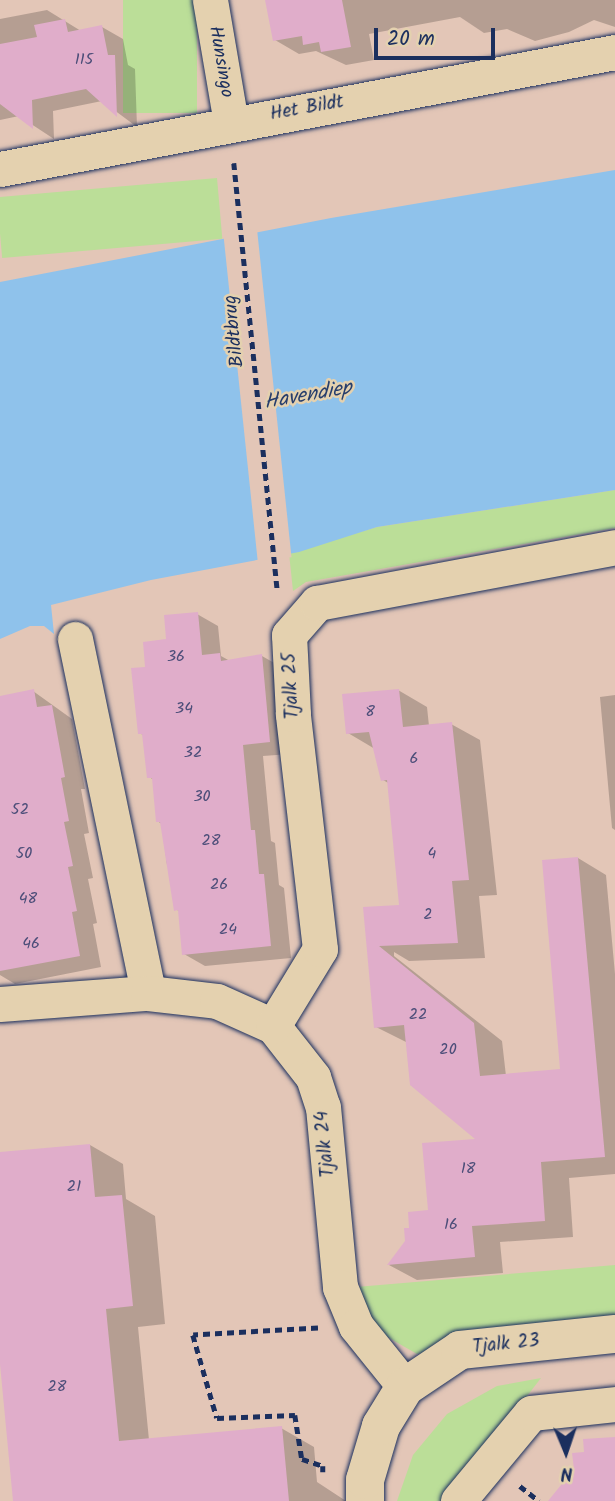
<!DOCTYPE html>
<style>
body{margin:0}
#map{position:relative;width:615px;height:1501px;overflow:hidden;background:#e3c6b7;font-family:Kalam,sans-serif}
div>[style]{position:absolute}
.green>*{inset:0;background:#bbde98;transform-origin:0 0}
.water>*{inset:0;background:#8fc2eb}
.pier>*{inset:0;background:#e3c6b7;transform-origin:0 0}
.shadow>*{inset:0;background:#0003}
.building>*{inset:0;background:#e0adca}
.path>*{height:4.5px;margin-top:-2.25px;transform-origin:0;background:repeating-linear-gradient(90deg,#1b2f5e 0 7px,transparent 0 12px)}
.roads{filter:drop-shadow(0 0 2px #1b2f5e) drop-shadow(0 0 2px #1b2f5e)}
.street>*{height:35px;margin:-17.5px;padding:0 17.5px;transform-origin:17.5px;border-radius:17.5px;background:#e4d1af}
.secondary>*{height:38px;margin:-19px;padding:0 19px;transform-origin:19px;border-radius:19px;background:#e4d1af}
span{translate:-50% -50%;white-space:nowrap;text-align:center;line-height:1.15;-webkit-text-stroke:5px #e4d1af;paint-order:stroke}
.number-label{font-size:16px;color:#4c4e79}
.number-label span{-webkit-text-stroke-width:0}
.street-label{font-size:19px;color:#1b2f5e}
.water-label{font-size:21px;color:#273e6c;font-style:italic}
.north{position:absolute;left:531px;top:1417px;width:70px;height:70px;-webkit-text-stroke:5px #e4d1af;paint-order:stroke;rotate:178deg;font-size:19px;font-weight:700;line-height:28px;text-align:center;color:#1b2f5e}
.north::after{content:'';display:block;margin:auto;width:24px;height:32px;background:#1b2f5e;clip-path:polygon(50% 0,100% 100%,50% 72%,0 100%)}
.scale{position:absolute;left:374px;top:28px;width:121px;height:32px;box-sizing:border-box;border:4px solid #1b2f5e;border-top:0;padding-left:9px;font-size:21px;line-height:24px;white-space:nowrap;color:#1b2f5e;-webkit-text-stroke:5px #e4d1af;paint-order:stroke}
</style>
<div id="map">
<div class="green">
<i style="left:123px;top:0;width:74px;height:113px"></i>
<i style="left:217px;top:178px;width:61px;height:221px;rotate:85deg"></i>
<i style="clip-path:polygon(615px 490px,615px 528px,306px 582px,293px 591px,289px 553px,377px 527px)"></i>
<i style="clip-path:polygon(615px 1265px,615px 1322px,417px 1354px,377px 1331px,356px 1287px)"></i>
<i style="clip-path:polygon(541px 1378px,446px 1501px,397px 1501px,413px 1455px,447px 1414px,497px 1386px)"></i>
</div>
<div class="water">
<i style="clip-path:polygon(615px 170px,615px 490px,377px 527px,299px 552px,151px 580px,51px 605px,54px 634px,44px 626px,30px 626px,0 639px,0 282px,331px 218px)"></i>
</div>
<div class="pier">
<i style="left:257px;top:229px;width:330px;height:34px;rotate:84deg"></i>
</div>
<div class="shadow">
<i style="clip-path:polygon(267px 0,615px 0,615px 27px,594px 20px,569px 32px,535px 41px,507px 29px,484px 33px,460px 17px,369px 34px,374px 60px,346px 65px,316px 51px,299px 54px,275px 40px)"></i>
<i style="clip-path:polygon(47px 10px,81px 31px,102px 27px,123px 39px,128px 65px,135px 69px,137px 127px,102px 101px,53px 111px,54px 139px,19px 116px,0 120px,0 19px)"></i>
<i style="clip-path:polygon(197px 614px,218px 626px,221px 656px,230px 661px,262px 656px,283px 668px,290px 754px,263px 756px,271px 841px,275px 843px,279px 885px,284px 888px,291px 958px,205px 966px,184px 954px,180px 912px,176px 909px,171px 868px,167px 865px,162px 824px,157px 821px,154px 780px,149px 777px,144px 736px,140px 733px,147px 669px,168px 640px)"></i>
<i style="clip-path:polygon(398px 690px,427px 707px,429px 726px,451px 724px,480px 740px,497px 895px,479px 896px,485px 958px,409px 961px,394px 952px,394px 956px,502px 1041px,506px 1076px,562px 1070px,578px 858px,606px 875px,615px 974px,615px 1174px,569px 1178px,573px 1237px,500px 1242px,503px 1273px,417px 1280px,389px 1265px,407px 1242px,411px 1230px,430px 1211px,479px 1140px,408px 1043px,376px 1027px,365px 908px,400px 907px,390px 784px,383px 780px,375px 749px,348px 733px)"></i>
<i style="clip-path:polygon(33px 691px,72px 719px,85px 789px,81px 789px,89px 833px,84px 834px,93px 878px,88px 879px,97px 923px,93px 924px,101px 967px,15px 984px,0 975px,0 698px)"></i>
<i style="clip-path:polygon(615px 695px,615px 830px,612px 828px,600px 697px)"></i>
<i style="clip-path:polygon(90px 1145px,123px 1164px,126px 1199px,155px 1216px,165px 1324px,138px 1327px,149px 1440px,281px 1428px,314px 1447px,317px 1482px,346px 1501px,15px 1501px,0 1346px,0 1154px)"></i>
</div>
<div class="building">
<i style="clip-path:polygon(265px 0,342px 0,351px 47px,321px 52px,319px 42px,303px 45px,302px 36px,273px 41px)"></i>
<i style="clip-path:polygon(65px 19px,68px 32px,102px 25px,108px 55px,115px 55px,117px 117px,86px 89px,32px 100px,33px 129px,0 104px,0 44px,37px 37px,34px 25px)"></i>
<i style="clip-path:polygon(198px 612px,202px 655px,220px 653px,221px 661px,262px 654px,270px 742px,243px 745px,251px 830px,255px 830px,259px 874px,264px 874px,271px 946px,182px 955px,178px 910px,174px 911px,160px 822px,156px 822px,152px 778px,147px 778px,142px 734px,138px 734px,131px 668px,145px 667px,143px 642px,166px 639px,164px 615px)"></i>
<i style="clip-path:polygon(34px 689px,37px 707px,52px 705px,65px 777px,61px 778px,69px 821px,64px 822px,73px 866px,68px 867px,77px 911px,72px 912px,80px 956px,0 971px,0 696px)"></i>
<i style="clip-path:polygon(399px 689px,403px 727px,452px 722px,469px 880px,452px 881px,458px 943px,379px 946px,474px 1023px,480px 1076px,560px 1069px,542px 860px,578px 857px,605px 1157px,541px 1162px,545px 1221px,472px 1226px,475px 1257px,387px 1265px,405px 1241px,404px 1228px,409px 1228px,408px 1212px,428px 1210px,422px 1143px,475px 1139px,410px 1085px,404px 1025px,374px 1028px,363px 907px,399px 905px,387px 780px,381px 781px,369px 732px,346px 734px,342px 694px)"></i>
<i style="clip-path:polygon(90px 1144px,95px 1197px,122px 1195px,133px 1306px,106px 1309px,119px 1441px,282px 1426px,289px 1501px,13px 1501px,0 1364px,0 1152px)"></i>
<i style="clip-path:polygon(615px 1437px,615px 1501px,548px 1501px,574px 1469px,572px 1453px,584px 1452px,583px 1439px)"></i>
</div>
<div class="path">
<i style="left:234px;top:163px;width:429px;rotate:84.2deg"></i>
<i style="left:318px;top:1328px;width:125px;rotate:176.8deg"></i>
<i style="left:193px;top:1335px;width:86px;rotate:73.9deg"></i>
<i style="left:217px;top:1418px;width:78px;rotate:-2.2deg"></i>
<i style="left:295px;top:1415px;width:45px;rotate:81deg"></i>
<i style="left:302px;top:1459px;width:22px;rotate:18deg"></i>
<i style="left:323px;top:1466px;width:6px;rotate:90deg"></i>
<i style="left:520px;top:1486px;width:24px;rotate:38deg"></i>
</div>
<div class="roads">
<div class="street">
<i style="left:210px;top:0;width:125px;rotate:80.3deg"></i>
<i style="left:0;top:169px;width:626px;rotate:-10.77deg"></i>
<i style="left:75px;top:639px;width:361px;rotate:78.3deg"></i>
<i style="left:0;top:1004px;width:148px;rotate:-4.3deg"></i>
<i style="left:148px;top:993px;width:69px;rotate:6.6deg"></i>
<i style="left:217px;top:1001px;width:61px;rotate:24.1deg"></i>
<i style="left:273px;top:1026px;width:65px;rotate:51.9deg"></i>
<i style="left:313px;top:1077px;width:32px;rotate:72deg"></i>
<i style="left:323px;top:1107px;width:181px;rotate:84.6deg"></i>
<i style="left:340px;top:1287px;width:42px;rotate:67.7deg"></i>
<i style="left:356px;top:1326px;width:78px;rotate:51.2deg"></i>
<i style="left:273px;top:1026px;width:90px;rotate:-58.6deg"></i>
<i style="left:320px;top:949px;width:237px;rotate:-96.6deg"></i>
<i style="left:293px;top:714px;width:79px;rotate:-92.9deg"></i>
<i style="left:289px;top:635px;width:43px;rotate:-48.8deg"></i>
<i style="left:317px;top:603px;width:303px;rotate:-10.6deg"></i>
<i style="left:458px;top:1501px;width:114px;rotate:-50.3deg"></i>
<i style="left:531px;top:1413px;width:84px;rotate:-6.1deg"></i>
</div>
<div class="secondary">
<i style="left:365px;top:1501px;width:21px;rotate:-90deg"></i>
<i style="left:365px;top:1480px;width:56px;rotate:-73.5deg"></i>
<i style="left:381px;top:1426px;width:46px;rotate:-58.4deg"></i>
<i style="left:405px;top:1387px;width:66px;rotate:-33.9deg"></i>
<i style="left:460px;top:1350px;width:156px;rotate:-5.9deg"></i>
</div>
</div>
<div class="number-label">
<span style="left:84px;top:60px">115</span>
<span style="left:176px;top:657px">36</span>
<span style="left:184px;top:709px">34</span>
<span style="left:370px;top:712px">8</span>
<span style="left:193px;top:753px">32</span>
<span style="left:414px;top:759px">6</span>
<span style="left:202px;top:797px">30</span>
<span style="left:20px;top:810px">52</span>
<span style="left:211px;top:841px">28</span>
<span style="left:24px;top:854px">50</span>
<span style="left:432px;top:854px">4</span>
<span style="left:219px;top:885px">26</span>
<span style="left:28px;top:899px">48</span>
<span style="left:428px;top:915px">2</span>
<span style="left:228px;top:930px">24</span>
<span style="left:31px;top:944px">46</span>
<span style="left:418px;top:1015px">22</span>
<span style="left:448px;top:1050px">20</span>
<span style="left:468px;top:1169px">18</span>
<span style="left:74px;top:1187px">21</span>
<span style="left:451px;top:1225px">16</span>
<span style="left:57px;top:1387px">28</span>
</div>
<div class="street-label">
<span style="left:220px;top:62px;rotate:80deg">Hunsingo</span>
<span style="left:307px;top:109px;rotate:-10deg">Het Bildt</span>
<span style="left:235px;top:331px;rotate:-96deg">Bildtbrug</span>
<span style="left:292px;top:686px;rotate:-93deg">Tjalk 25</span>
<span style="left:326px;top:1144px;rotate:-96deg">Tjalk 24</span>
<span style="left:506px;top:1345px;rotate:-6deg">Tjalk 23</span>
</div>
<div class="water-label">
<span style="left:308px;top:396px;rotate:-10deg">Havendiep</span>
</div>
<div class="north">N</div>
<div class="scale">20 m</div>
</div>
